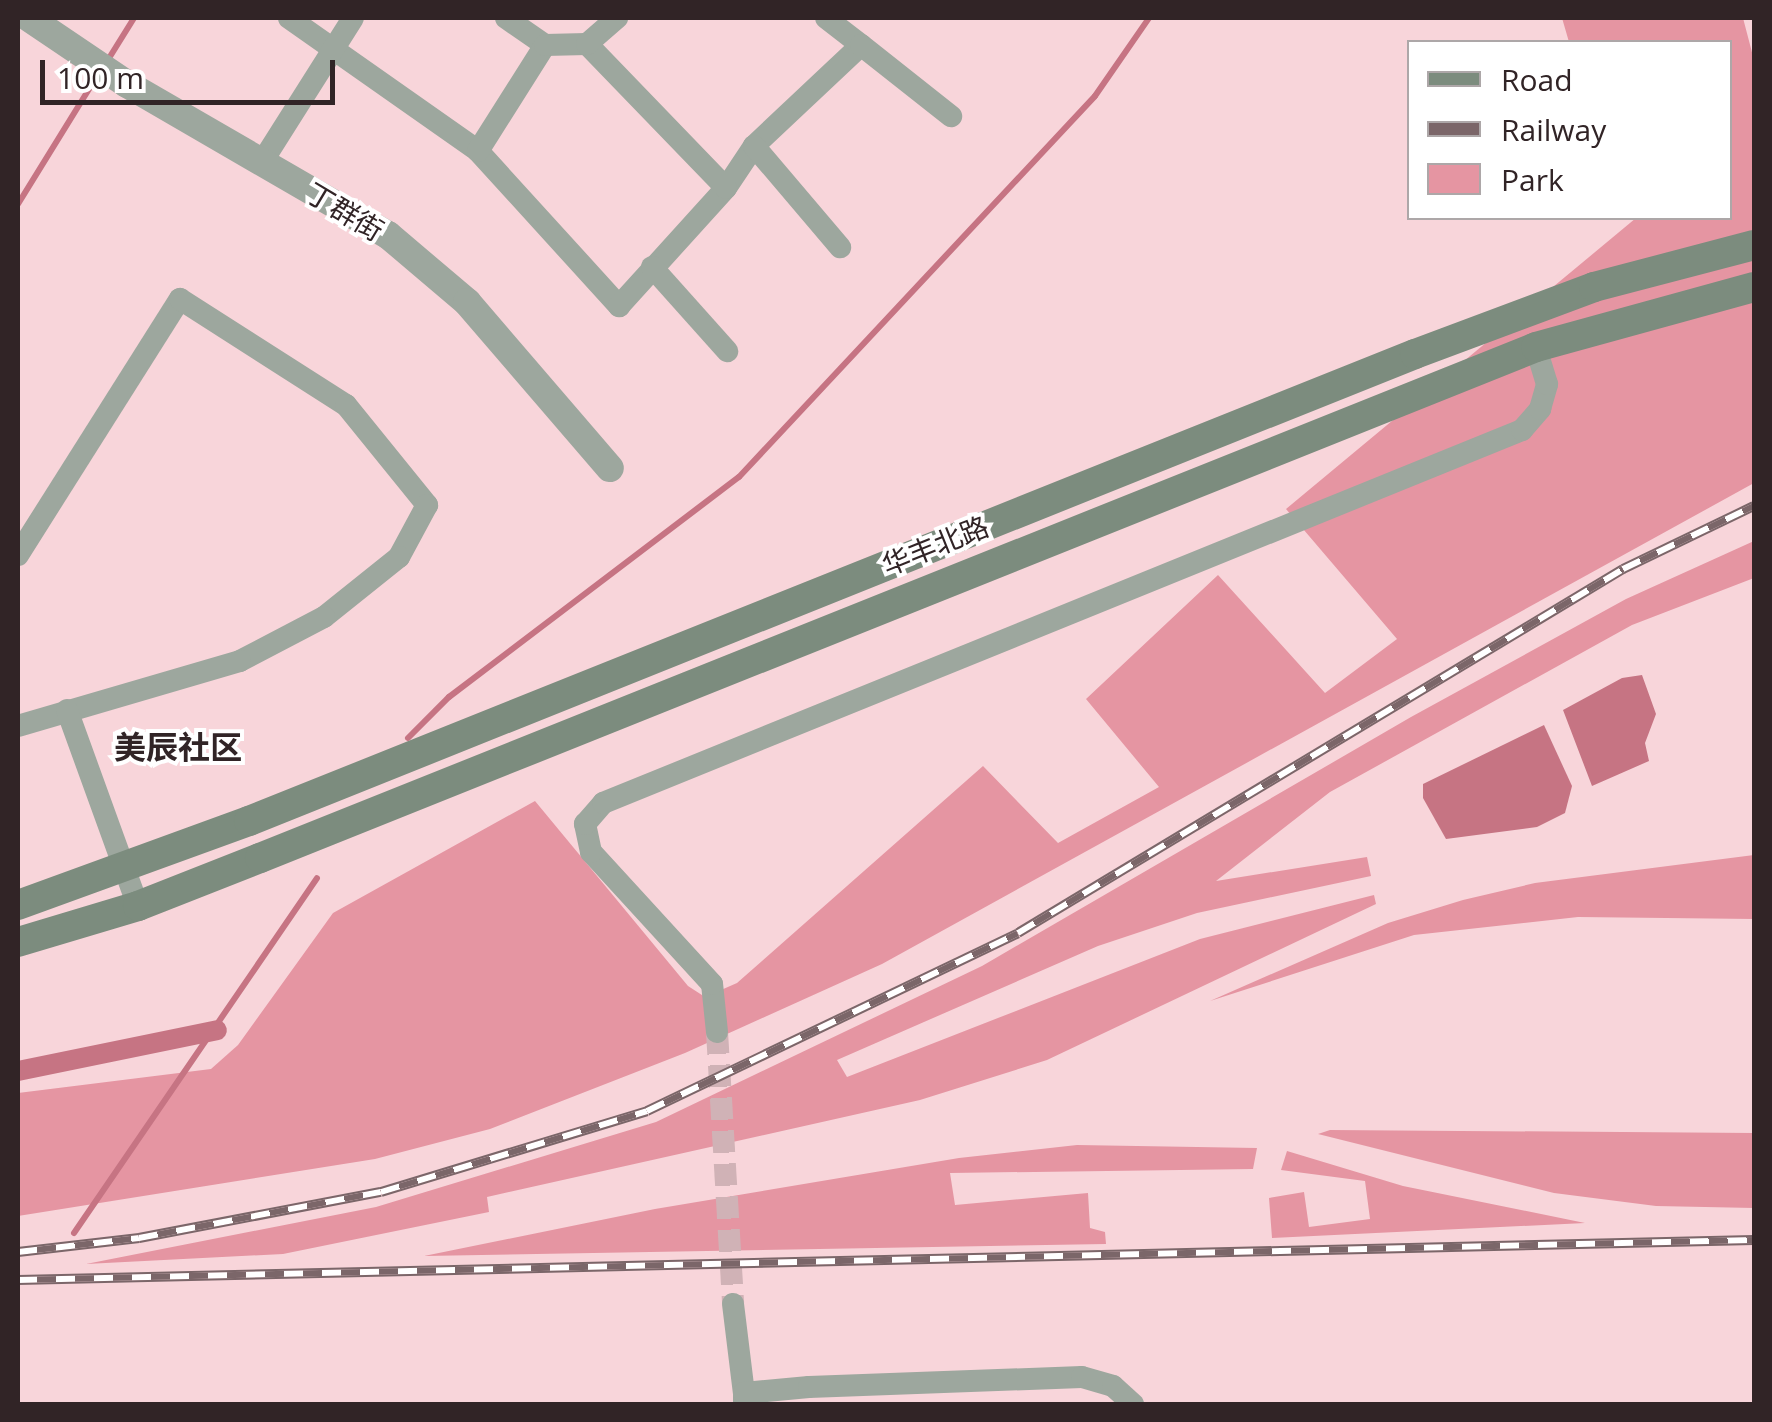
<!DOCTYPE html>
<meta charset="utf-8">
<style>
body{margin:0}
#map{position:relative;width:1772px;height:1422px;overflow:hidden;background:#f8d5da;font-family:"Open Sans","Noto Sans SC",sans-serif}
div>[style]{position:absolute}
.green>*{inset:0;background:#e595a2}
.water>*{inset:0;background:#c67483}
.stream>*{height:6px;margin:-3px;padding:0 3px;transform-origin:3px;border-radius:3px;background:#c67483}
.canal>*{height:20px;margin:-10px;padding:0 10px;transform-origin:10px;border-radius:10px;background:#c67483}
.minor-tunnel>*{height:22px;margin-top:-11px;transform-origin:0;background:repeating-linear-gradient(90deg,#d0b2b6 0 22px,transparent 0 33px)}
.minor>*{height:22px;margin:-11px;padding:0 11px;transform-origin:11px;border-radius:11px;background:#9da79e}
.tertiary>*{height:28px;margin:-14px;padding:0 14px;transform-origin:14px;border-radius:14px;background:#9da79e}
.secondary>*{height:30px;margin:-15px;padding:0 15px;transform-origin:15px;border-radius:15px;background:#7c8c7e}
.rail>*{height:10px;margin-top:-5px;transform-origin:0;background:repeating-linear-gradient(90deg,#fff 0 19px,#7b6669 0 38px);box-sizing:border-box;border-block:2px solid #7b6669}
span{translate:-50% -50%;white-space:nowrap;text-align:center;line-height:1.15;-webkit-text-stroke:8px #fff;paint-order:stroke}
.street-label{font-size:28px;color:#312426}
.quarter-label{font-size:32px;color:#312426;font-weight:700}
.frame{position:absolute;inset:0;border:20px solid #312426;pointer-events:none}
.legend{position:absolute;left:1407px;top:40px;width:325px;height:180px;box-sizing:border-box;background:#fff;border:2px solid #ada7a8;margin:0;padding:12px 18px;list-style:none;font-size:30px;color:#312426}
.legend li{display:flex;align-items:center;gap:20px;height:50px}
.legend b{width:50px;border:2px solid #ada7a8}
.scale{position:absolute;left:40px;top:60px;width:295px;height:45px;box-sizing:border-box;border:5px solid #312426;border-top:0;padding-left:12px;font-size:30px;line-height:35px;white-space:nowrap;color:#312426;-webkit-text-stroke:8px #fff;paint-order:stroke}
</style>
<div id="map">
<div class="green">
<i style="clip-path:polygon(1562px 18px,1743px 18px,1754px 60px,1754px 483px,882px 964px,685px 1053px,490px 1129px,375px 1159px,18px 1216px,18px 1093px,211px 1069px,238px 1045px,333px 913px,535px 801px,688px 986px,705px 997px,737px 983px,983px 766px,1058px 843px,1159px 787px,1086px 699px,1218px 575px,1325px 693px,1397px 639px,1286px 509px,1636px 218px,1730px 218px,1730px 42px,1569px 42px)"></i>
<i style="clip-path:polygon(1754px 541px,1754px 578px,1632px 625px,1330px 792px,1216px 881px,1367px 857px,1371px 876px,1197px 913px,1098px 946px,837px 1060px,847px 1077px,1200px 939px,1374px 895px,1376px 904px,1047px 1060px,920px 1100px,487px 1197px,489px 1212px,283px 1254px,86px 1264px,376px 1207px,656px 1122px,982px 966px,1411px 717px,1626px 599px)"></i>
<i style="clip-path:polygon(1754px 855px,1754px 919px,1578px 917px,1414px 935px,1210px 1001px,1388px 923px,1463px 900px,1535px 883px)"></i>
<i style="clip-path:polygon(1330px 1130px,1754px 1133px,1754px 1208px,1656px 1206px,1554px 1193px,1318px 1134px)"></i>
<i style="clip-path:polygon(1077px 1145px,1257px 1148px,1253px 1169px,950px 1173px,955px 1205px,1088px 1193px,1090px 1228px,1105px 1232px,1106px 1244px,424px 1256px,655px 1209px,959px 1158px)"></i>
<i style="clip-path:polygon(1287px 1151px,1403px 1186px,1585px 1223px,1272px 1238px,1269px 1198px,1304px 1192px,1309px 1227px,1370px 1219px,1365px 1181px,1281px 1170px)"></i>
</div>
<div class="water">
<i style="clip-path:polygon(1642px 675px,1656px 714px,1645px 743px,1649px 761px,1592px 786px,1563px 710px,1622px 678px)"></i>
<i style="clip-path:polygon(1544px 725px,1572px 786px,1565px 813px,1537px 827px,1446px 839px,1423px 798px,1423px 784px)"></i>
</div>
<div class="stream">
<i style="left:106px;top:63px;width:53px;rotate:-58.1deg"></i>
<i style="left:18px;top:204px;width:154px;rotate:-58.3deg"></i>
<i style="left:408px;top:738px;width:58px;rotate:-45deg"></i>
<i style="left:449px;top:697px;width:364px;rotate:-37.2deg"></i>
<i style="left:739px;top:477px;width:521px;rotate:-46.94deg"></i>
<i style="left:1095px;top:96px;width:95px;rotate:-55.3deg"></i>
<i style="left:74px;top:1233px;width:430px;rotate:-55.6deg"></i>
</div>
<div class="canal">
<i style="left:18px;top:1071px;width:203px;rotate:-11.6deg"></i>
</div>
<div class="minor-tunnel">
<i style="left:717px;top:1032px;width:272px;rotate:86.6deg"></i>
</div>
<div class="minor">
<i style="left:289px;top:18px;width:231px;rotate:35.1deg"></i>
<i style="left:478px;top:151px;width:210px;rotate:47.7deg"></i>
<i style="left:619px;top:306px;width:159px;rotate:-47.8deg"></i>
<i style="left:726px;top:188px;width:50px;rotate:-56.3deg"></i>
<i style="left:754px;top:146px;width:147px;rotate:-43.3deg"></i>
<i style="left:861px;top:45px;width:44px;rotate:-142.4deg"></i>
<i style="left:506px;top:18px;width:47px;rotate:34.7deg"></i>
<i style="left:587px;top:44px;width:200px;rotate:46deg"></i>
<i style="left:861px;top:45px;width:115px;rotate:38.3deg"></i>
<i style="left:754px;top:146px;width:133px;rotate:49.6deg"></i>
<i style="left:478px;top:151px;width:125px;rotate:-57.7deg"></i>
<i style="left:545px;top:45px;width:42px;rotate:-1.4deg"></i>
<i style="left:587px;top:44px;width:40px;rotate:-41deg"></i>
<i style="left:262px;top:162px;width:170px;rotate:-57.7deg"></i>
<i style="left:652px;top:267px;width:113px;rotate:48.2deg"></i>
<i style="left:18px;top:555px;width:303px;rotate:-57.7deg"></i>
<i style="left:180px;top:299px;width:197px;rotate:32.6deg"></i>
<i style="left:346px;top:405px;width:129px;rotate:51deg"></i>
<i style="left:427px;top:505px;width:59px;rotate:118.3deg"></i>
<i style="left:399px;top:557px;width:96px;rotate:141.3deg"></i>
<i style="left:324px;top:617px;width:95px;rotate:152.4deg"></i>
<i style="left:240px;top:661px;width:231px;rotate:163.7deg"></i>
<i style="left:67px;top:710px;width:208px;rotate:70.1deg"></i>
<i style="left:717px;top:1032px;width:48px;rotate:-95.9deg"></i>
<i style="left:712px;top:984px;width:179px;rotate:-132.5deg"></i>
<i style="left:591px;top:852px;width:29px;rotate:-102deg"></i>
<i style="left:585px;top:824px;width:28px;rotate:-49deg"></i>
<i style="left:603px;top:803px;width:992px;rotate:-22.09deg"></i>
<i style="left:1522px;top:430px;width:28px;rotate:-49deg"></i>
<i style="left:1540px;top:409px;width:26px;rotate:-74deg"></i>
<i style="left:1547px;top:384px;width:39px;rotate:-107deg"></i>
<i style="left:733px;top:1304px;width:90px;rotate:83deg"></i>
<i style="left:744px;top:1404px;width:11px;rotate:-90deg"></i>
<i style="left:744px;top:1393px;width:65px;rotate:-5.3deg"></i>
<i style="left:809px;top:1387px;width:273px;rotate:-2.1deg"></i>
<i style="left:1082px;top:1377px;width:32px;rotate:16deg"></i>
<i style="left:1113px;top:1386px;width:27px;rotate:42deg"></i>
</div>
<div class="tertiary">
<i style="left:29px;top:18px;width:118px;rotate:34deg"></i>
<i style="left:127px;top:84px;width:302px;rotate:30.1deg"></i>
<i style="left:388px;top:235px;width:104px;rotate:40.3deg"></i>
<i style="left:467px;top:302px;width:219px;rotate:49.3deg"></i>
</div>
<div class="secondary">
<i style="left:18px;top:905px;width:246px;rotate:-20deg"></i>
<i style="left:249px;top:821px;width:1256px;rotate:-21.83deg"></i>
<i style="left:1415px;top:354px;width:191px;rotate:-20.5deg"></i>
<i style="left:1594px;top:287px;width:165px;rotate:-14.7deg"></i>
<i style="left:18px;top:942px;width:125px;rotate:-16.7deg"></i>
<i style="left:138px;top:906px;width:131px;rotate:-21.5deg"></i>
<i style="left:260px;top:858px;width:1375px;rotate:-21.82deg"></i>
<i style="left:1536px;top:347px;width:226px;rotate:-15.4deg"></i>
</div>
<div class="rail">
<i style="left:18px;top:1252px;width:122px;rotate:-6.6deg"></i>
<i style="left:139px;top:1238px;width:246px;rotate:-10.8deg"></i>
<i style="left:381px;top:1192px;width:278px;rotate:-16.9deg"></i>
<i style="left:647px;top:1111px;width:411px;rotate:-25.6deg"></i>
<i style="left:1018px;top:933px;width:706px;rotate:-31.03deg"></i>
<i style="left:1623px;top:569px;width:145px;rotate:-25.7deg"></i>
<i style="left:18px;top:1280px;width:1736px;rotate:-1.32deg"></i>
</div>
<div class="street-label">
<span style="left:345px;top:211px;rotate:31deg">丁群街</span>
<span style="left:935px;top:545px;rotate:-22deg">华丰北路</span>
</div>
<div class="quarter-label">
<span style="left:178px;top:747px">美辰社区</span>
</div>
<div class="frame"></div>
<ul class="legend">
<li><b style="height:12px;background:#7c8c7e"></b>Road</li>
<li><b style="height:12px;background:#7b6669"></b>Railway</li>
<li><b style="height:28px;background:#e595a2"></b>Park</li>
</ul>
<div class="scale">100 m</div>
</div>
